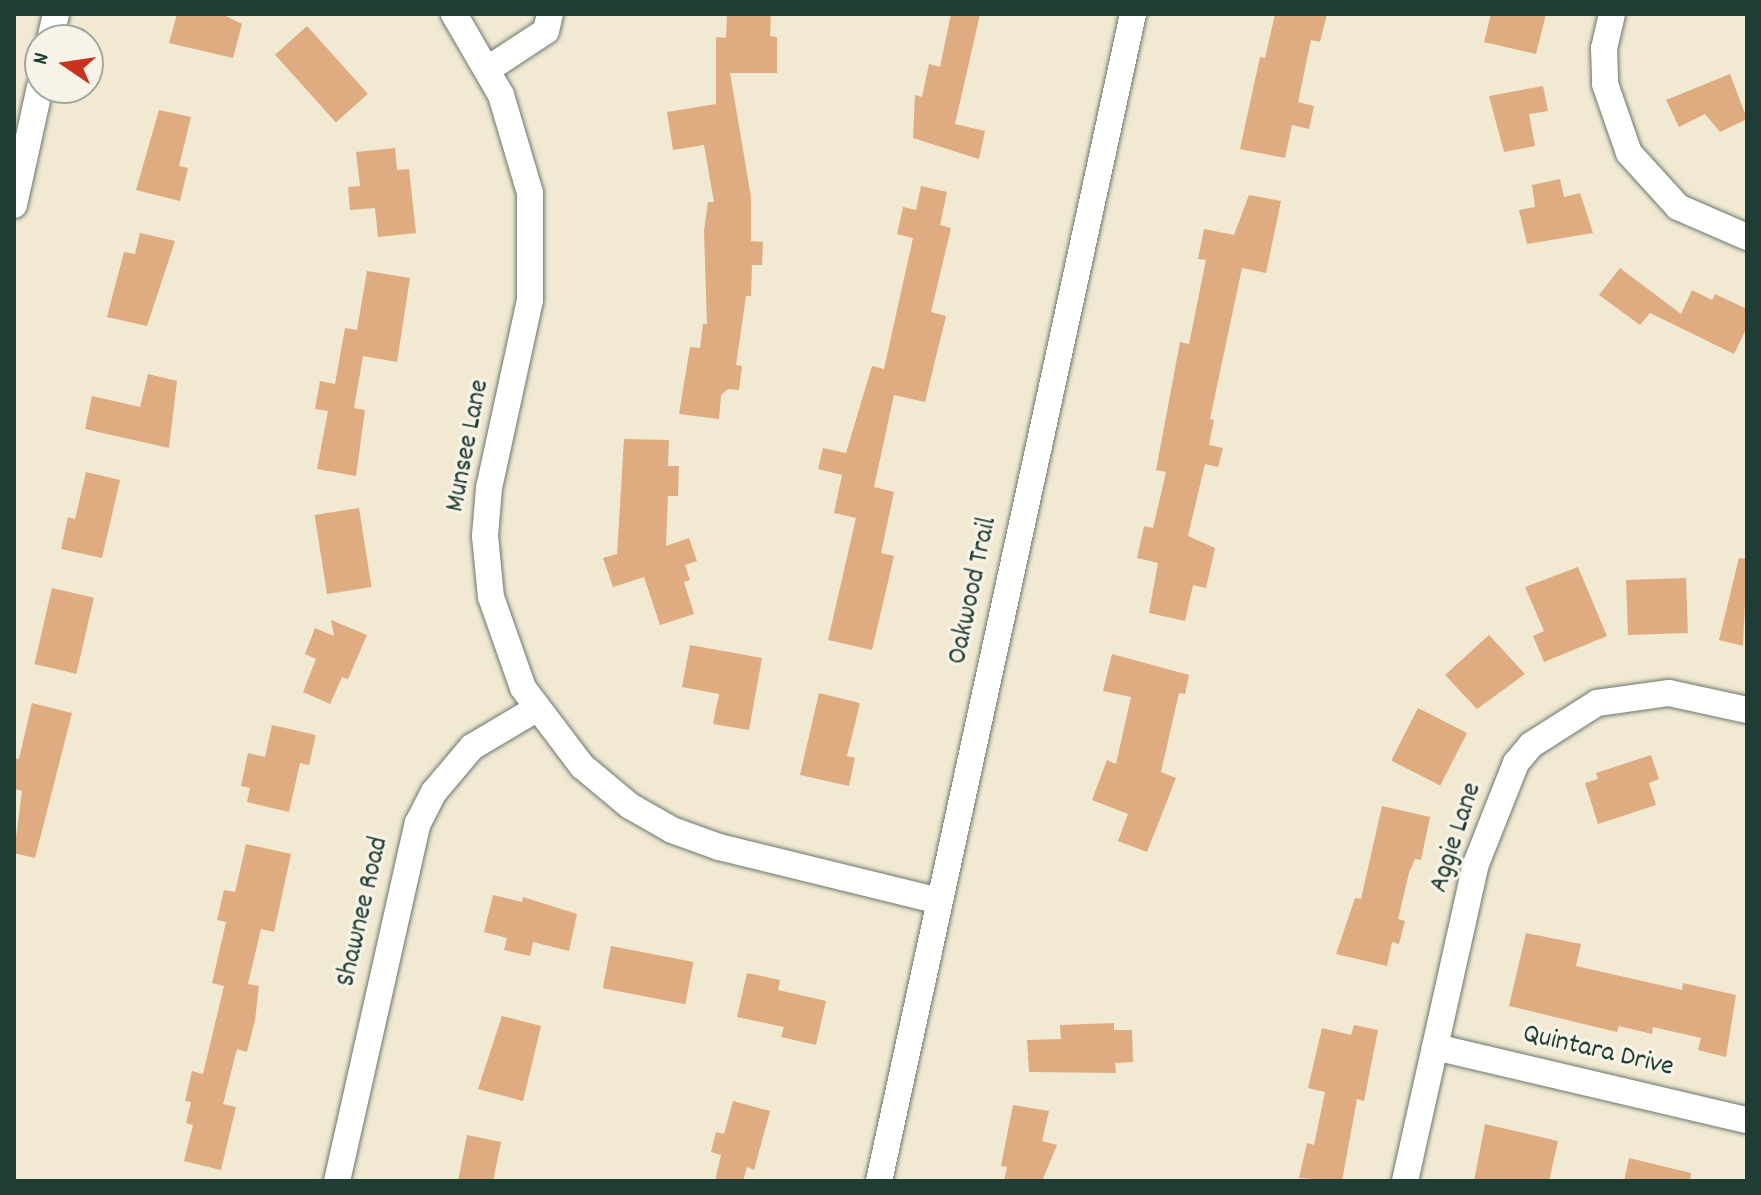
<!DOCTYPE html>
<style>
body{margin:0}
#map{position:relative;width:1761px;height:1195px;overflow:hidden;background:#f2e9d3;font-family:Dekko,sans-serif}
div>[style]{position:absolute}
.building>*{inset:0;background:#dfab80;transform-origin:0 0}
.roads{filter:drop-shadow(0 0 2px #69796c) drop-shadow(0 0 2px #69796c)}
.minor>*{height:26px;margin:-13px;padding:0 13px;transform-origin:13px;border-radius:13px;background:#fff}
span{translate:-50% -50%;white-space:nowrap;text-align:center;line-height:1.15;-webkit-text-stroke:6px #f7f3e8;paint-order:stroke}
.street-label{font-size:28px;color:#1f3d34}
.frame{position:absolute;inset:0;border:16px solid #1f3d34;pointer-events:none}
.north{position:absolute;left:24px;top:24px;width:80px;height:80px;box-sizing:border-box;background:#f7f3e8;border:2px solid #a1aaa0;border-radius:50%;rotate:283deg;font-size:22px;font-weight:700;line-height:32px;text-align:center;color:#1f3d34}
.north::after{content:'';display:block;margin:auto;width:28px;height:36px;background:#c8321e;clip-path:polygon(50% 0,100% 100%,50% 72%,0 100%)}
</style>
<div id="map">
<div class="building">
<i style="clip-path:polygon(177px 14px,222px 14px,242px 24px,233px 58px,169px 43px)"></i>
<i style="clip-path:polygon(727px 14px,771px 15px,770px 36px,777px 37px,777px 73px,730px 73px,751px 197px,751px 241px,763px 242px,762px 265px,752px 265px,751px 296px,746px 296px,736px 365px,742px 366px,739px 390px,728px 389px,721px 395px,719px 419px,679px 414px,690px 347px,700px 348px,703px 324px,707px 324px,704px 231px,708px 202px,714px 202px,704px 145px,673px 150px,667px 112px,716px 104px,716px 37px,726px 38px)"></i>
<i style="clip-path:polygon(951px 14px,980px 14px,955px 124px,985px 131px,979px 159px,913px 138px,915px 95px,922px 97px,929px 64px,940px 67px)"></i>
<i style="clip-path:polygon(1275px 14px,1327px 14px,1320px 42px,1311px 40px,1298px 102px,1314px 106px,1309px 129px,1292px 125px,1285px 158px,1240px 149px,1260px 57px,1265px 58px)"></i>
<i style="clip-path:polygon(1491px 14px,1546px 14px,1536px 54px,1484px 42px)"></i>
<i style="left:307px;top:26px;width:91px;height:43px;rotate:48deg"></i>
<i style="clip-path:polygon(1730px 74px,1747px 119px,1720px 132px,1705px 114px,1679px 127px,1666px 100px)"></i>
<i style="clip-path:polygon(1543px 86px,1548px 111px,1529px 114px,1535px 146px,1504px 152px,1489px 96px)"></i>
<i style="clip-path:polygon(159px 110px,191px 117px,179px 166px,188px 168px,180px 201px,136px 190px)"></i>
<i style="clip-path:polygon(395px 148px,397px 170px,409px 169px,416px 233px,378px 237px,375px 208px,350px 210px,348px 187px,360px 186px,356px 152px)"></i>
<i style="clip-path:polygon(1560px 179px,1564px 197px,1580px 193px,1593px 233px,1527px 244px,1519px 210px,1535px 207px,1532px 185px)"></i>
<i style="clip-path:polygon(921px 186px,947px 192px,940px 225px,951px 228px,931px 312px,946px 316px,925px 402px,894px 395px,874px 487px,894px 492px,881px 553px,894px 556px,872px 650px,828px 640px,856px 518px,834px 513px,842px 475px,818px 469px,823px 448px,846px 453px,872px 366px,884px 369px,913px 238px,897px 234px,903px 207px,916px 210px)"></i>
<i style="clip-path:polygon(1249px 195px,1281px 201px,1266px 273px,1242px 268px,1210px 419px,1214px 420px,1209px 445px,1223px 448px,1218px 467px,1205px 464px,1188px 536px,1215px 548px,1206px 588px,1193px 585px,1185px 621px,1149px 613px,1158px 563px,1137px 558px,1144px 526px,1153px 528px,1166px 472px,1156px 470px,1180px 342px,1189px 344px,1206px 260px,1198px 259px,1204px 229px,1234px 235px)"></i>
<i style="clip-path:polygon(140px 233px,175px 241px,147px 326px,107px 317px,124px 252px,135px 254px)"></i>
<i style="clip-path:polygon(1620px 268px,1681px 314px,1692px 290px,1712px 300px,1715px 294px,1747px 309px,1747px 327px,1734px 354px,1650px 313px,1640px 325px,1599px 295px)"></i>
<i style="clip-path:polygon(367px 271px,410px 278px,397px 362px,363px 356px,354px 408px,365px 410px,356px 476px,317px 469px,328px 411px,315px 409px,320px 381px,335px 384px,345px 328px,357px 330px)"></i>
<i style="clip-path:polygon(148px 374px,177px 381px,169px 448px,85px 429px,92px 396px,140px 407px)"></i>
<i style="clip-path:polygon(624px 439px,669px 440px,668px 466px,679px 466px,678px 496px,668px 496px,666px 546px,689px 538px,697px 561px,685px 565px,690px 580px,684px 582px,694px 614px,660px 625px,644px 577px,613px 587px,603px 558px,617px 554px)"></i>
<i style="clip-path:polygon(86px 472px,120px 480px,102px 558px,61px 549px,68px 517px,75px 519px)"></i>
<i style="left:359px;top:508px;width:80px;height:45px;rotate:81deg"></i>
<i style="clip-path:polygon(1739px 558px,1747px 559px,1743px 646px,1719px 640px)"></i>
<i style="clip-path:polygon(1578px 567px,1607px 636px,1544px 662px,1533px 636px,1544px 631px,1525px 587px)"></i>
<i style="left:1686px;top:578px;width:55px;height:60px;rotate:88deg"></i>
<i style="left:52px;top:588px;width:43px;height:78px;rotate:13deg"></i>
<i style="clip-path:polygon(331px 620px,367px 635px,348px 679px,342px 677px,330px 704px,303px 692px,316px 659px,305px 654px,315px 628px,334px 636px)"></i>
<i style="clip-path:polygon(1489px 635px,1525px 674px,1477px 709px,1445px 675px)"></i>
<i style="clip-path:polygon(690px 645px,762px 658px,749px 730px,713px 724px,719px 694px,682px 687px)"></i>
<i style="clip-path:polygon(1112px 654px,1189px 675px,1185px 694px,1179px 693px,1161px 772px,1176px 778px,1147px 852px,1118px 841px,1128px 814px,1092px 800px,1107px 760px,1116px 764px,1131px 697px,1103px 691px)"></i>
<i style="clip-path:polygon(819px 693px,860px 703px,847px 756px,855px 758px,849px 786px,800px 775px)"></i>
<i style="clip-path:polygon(32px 703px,72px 713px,35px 858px,14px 853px,22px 791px,14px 789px,14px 758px,19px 759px)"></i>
<i style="left:1418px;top:708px;width:55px;height:59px;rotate:27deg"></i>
<i style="clip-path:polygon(272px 725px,316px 735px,309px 765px,300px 763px,289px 812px,247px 802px,250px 788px,241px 786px,248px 753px,265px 757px)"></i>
<i style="clip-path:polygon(1651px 755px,1659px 779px,1649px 783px,1656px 805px,1598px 824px,1585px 783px,1598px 779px,1596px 773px)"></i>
<i style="clip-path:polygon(1382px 806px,1430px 817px,1421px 860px,1415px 859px,1409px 873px,1398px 919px,1405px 921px,1399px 944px,1392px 942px,1387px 966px,1336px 954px,1355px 898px,1361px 899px)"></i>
<i style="clip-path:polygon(246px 844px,291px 854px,274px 932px,261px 929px,248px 984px,259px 986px,255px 1020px,247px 1052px,237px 1049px,223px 1104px,236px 1107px,221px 1170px,184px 1161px,193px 1125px,186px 1123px,191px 1102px,185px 1101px,192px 1071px,203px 1074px,224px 986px,212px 983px,226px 922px,217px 920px,224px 890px,235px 892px)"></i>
<i style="clip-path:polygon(493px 895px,522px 902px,523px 897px,577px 914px,569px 951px,533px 942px,530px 956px,504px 950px,507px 938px,484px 932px)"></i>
<i style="clip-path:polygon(1526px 933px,1581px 944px,1576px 966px,1682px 990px,1683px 983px,1736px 995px,1726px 1057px,1698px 1050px,1701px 1038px,1653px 1027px,1652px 1034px,1619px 1026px,1617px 1032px,1509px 1006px)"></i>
<i style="left:611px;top:946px;width:84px;height:43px;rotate:11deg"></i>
<i style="clip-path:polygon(747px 973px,780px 980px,778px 990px,826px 1001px,816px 1045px,781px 1037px,784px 1027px,737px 1017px)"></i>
<i style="clip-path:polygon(502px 1016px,541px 1026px,523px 1101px,478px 1089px)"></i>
<i style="clip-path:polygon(1114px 1023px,1114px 1030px,1132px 1030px,1133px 1062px,1115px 1063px,1116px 1073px,1029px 1072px,1027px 1040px,1061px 1039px,1060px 1025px)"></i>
<i style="clip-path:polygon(1354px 1025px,1378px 1030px,1364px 1101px,1357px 1099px,1342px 1181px,1299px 1178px,1307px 1143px,1314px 1145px,1325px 1092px,1308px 1088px,1322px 1028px,1351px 1035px)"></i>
<i style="clip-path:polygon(733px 1101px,770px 1111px,754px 1170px,747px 1167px,743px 1181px,715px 1181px,721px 1155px,711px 1152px,716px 1132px,724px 1134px)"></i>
<i style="clip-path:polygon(1013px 1105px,1049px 1111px,1042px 1141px,1057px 1145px,1042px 1181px,1004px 1181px,1007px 1167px,1001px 1166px)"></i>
<i style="clip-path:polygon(1485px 1124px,1558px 1141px,1549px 1181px,1474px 1181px)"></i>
<i style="clip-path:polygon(467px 1135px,501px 1142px,493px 1181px,458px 1181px)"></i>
<i style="clip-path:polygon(1629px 1158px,1691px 1173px,1690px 1181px,1624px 1181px)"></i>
</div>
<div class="roads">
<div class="minor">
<i style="left:454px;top:14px;width:94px;rotate:59.9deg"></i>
<i style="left:501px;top:95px;width:102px;rotate:73.5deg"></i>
<i style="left:530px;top:193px;width:107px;rotate:90deg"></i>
<i style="left:530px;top:300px;width:192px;rotate:102.3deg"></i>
<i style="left:489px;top:488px;width:48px;rotate:94.8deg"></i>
<i style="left:485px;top:536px;width:61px;rotate:84.4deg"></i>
<i style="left:491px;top:597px;width:96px;rotate:70.6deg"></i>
<i style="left:523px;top:688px;width:98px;rotate:52.9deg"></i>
<i style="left:582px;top:766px;width:62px;rotate:39.8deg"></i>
<i style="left:630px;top:806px;width:48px;rotate:29.7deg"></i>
<i style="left:672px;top:830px;width:50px;rotate:19.9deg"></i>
<i style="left:719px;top:847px;width:227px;rotate:13.8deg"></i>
<i style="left:1612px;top:14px;width:35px;rotate:103deg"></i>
<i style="left:1604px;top:48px;width:36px;rotate:88deg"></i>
<i style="left:1605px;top:84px;width:73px;rotate:70.8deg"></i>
<i style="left:1629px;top:153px;width:73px;rotate:47.8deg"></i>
<i style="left:1678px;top:207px;width:75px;rotate:23.5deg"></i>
<i style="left:50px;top:40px;width:27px;rotate:-77deg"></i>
<i style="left:488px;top:69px;width:69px;rotate:-33.2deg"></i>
<i style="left:546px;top:31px;width:17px;rotate:-77deg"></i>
<i style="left:14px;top:205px;width:121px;rotate:-77.6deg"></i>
<i style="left:1435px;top:1047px;width:320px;rotate:13.2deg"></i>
<i style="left:337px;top:1181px;width:367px;rotate:-77.3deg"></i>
<i style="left:418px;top:823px;width:35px;rotate:-63deg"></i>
<i style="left:434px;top:792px;width:59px;rotate:-49.8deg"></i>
<i style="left:472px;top:747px;width:74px;rotate:-30.7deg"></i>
<i style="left:879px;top:1181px;width:1194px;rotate:-77.72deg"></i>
<i style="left:1405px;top:1181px;width:325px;rotate:-77.4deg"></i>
<i style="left:1476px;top:864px;width:109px;rotate:-68.4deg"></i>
<i style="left:1516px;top:763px;width:23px;rotate:-50deg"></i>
<i style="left:1531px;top:745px;width:78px;rotate:-32.5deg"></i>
<i style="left:1597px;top:703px;width:73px;rotate:-7.9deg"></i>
<i style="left:1669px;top:693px;width:80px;rotate:12.3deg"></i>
</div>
</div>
<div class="street-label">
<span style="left:469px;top:446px;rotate:-79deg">Munsee Lane</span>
<span style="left:974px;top:591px;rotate:-78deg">Oakwood Trail</span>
<span style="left:1457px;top:838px;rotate:-72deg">Aggie Lane</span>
<span style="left:364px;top:912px;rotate:-77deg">Shawnee Road</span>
<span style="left:1598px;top:1052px;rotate:13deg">Quintara Drive</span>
</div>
<div class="frame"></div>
<div class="north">N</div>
</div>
